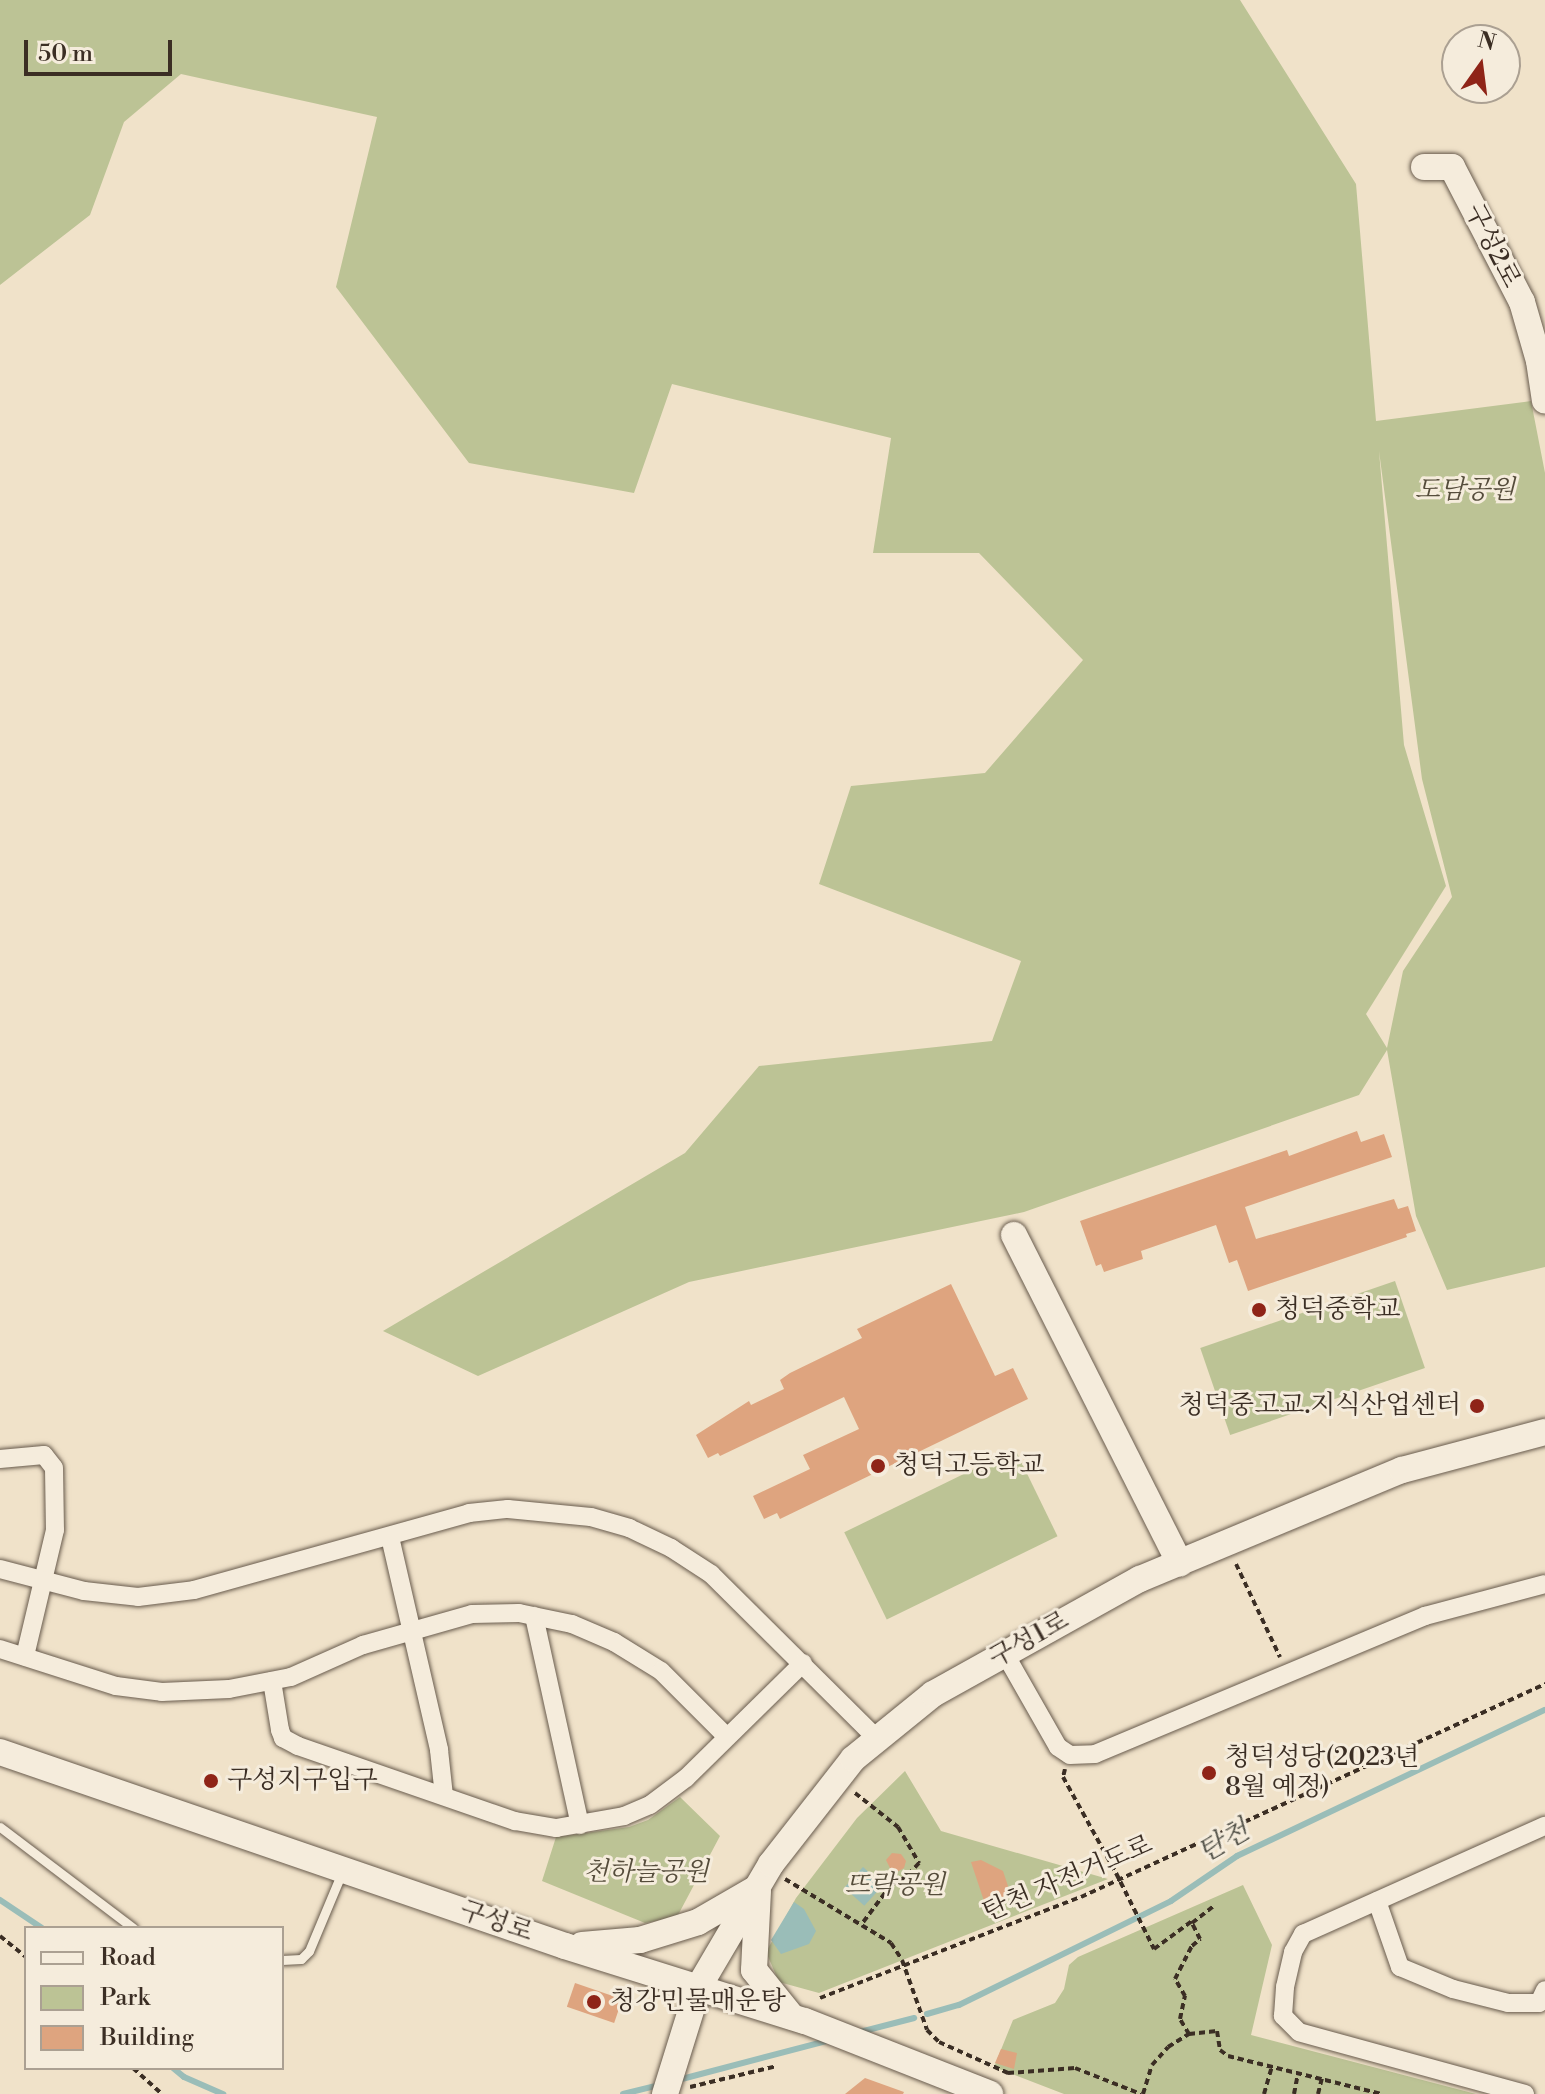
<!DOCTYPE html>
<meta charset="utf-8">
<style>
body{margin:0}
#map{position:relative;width:1545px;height:2094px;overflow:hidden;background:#f0e2c9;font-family:"Libre Bodoni","Noto Serif KR",serif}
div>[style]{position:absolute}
.green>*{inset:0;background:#bcc395;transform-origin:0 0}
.water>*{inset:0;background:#9abdb8;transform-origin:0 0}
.stream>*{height:6px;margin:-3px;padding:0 3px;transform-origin:3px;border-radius:3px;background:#9abdb8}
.building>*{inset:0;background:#dea47f;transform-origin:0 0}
.path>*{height:4px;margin-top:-2px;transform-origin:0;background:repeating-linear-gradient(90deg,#3b2e24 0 6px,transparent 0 10px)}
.roads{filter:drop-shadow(0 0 2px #685b4d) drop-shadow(0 0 2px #685b4d)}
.lane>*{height:9px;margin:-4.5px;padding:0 4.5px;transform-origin:4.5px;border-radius:4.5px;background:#f5ecdc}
.street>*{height:18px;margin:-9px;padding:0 9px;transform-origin:9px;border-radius:9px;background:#f5ecdc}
.secondary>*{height:26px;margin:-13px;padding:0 13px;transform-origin:13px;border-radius:13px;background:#f5ecdc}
.path-bridge>*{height:4px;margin-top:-2px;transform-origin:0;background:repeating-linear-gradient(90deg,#3b2e24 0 6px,transparent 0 10px)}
.dots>*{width:22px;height:22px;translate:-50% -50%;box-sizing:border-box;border:4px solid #f5ecdc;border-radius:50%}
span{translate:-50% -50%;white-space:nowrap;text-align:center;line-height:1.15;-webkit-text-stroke:6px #f5ecdc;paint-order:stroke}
.street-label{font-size:26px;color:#3b2e24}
.park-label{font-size:26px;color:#554c3b;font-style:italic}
.poi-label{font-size:26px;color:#3b2e24}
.left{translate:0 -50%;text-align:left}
.right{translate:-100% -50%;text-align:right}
.water-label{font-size:28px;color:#535249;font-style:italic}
.legend{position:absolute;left:24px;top:1926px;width:260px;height:144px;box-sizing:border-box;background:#f5ecdc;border:2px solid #aba092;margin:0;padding:10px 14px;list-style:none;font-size:24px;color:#3b2e24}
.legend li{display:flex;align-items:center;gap:16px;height:40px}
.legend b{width:40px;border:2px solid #aba092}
.north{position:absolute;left:1441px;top:24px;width:80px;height:80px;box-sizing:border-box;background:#f5ecdc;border:2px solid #aba092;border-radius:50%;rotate:14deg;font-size:22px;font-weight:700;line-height:32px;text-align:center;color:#3b2e24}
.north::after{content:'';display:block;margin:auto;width:28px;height:36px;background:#8f2418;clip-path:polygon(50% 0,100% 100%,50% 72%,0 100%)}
.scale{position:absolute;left:24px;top:40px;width:148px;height:36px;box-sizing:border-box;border:4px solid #3b2e24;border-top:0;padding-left:10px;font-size:24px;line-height:28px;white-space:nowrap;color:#3b2e24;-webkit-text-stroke:6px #f5ecdc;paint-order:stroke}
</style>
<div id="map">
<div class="green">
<i style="clip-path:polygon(evenodd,0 0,1240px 0,1356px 184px,1376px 421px,1531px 401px,1545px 473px,1545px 1267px,1447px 1290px,1416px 1216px,1387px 1050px,1359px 1095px,1024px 1212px,689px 1282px,478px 1376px,383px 1331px,685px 1153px,759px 1066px,992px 1041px,1021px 961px,819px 884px,851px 786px,985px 773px,1083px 660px,979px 553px,873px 553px,891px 438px,672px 384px,634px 493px,469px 463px,336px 287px,377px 117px,181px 74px,124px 122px,90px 215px,0 285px,0 0,1379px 451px,1422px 779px,1452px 897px,1403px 971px,1387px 1048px,1366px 1014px,1446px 886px,1404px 745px,1379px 451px)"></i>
<i style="left:1395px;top:1281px;width:92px;height:206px;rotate:71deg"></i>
<i style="left:1015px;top:1449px;width:97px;height:190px;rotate:64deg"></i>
<i style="clip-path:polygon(905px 1771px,941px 1831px,1108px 1879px,819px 1993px,779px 1982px,766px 1952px,796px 1898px,857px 1818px)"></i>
<i style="clip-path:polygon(680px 1797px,720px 1836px,677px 1917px,645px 1923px,542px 1881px,556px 1837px,629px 1827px,648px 1820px)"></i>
<i style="clip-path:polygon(1243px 1885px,1272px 1945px,1251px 2035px,1476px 2094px,1064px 2094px,994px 2067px,1013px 2020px,1055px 2003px,1064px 1989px,1069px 1965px,1078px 1957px)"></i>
</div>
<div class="water">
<i style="left:863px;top:1867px;width:27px;height:28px;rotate:42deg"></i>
<i style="clip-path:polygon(794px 1902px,804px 1909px,816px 1931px,809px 1944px,781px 1954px,771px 1940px)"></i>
</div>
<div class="stream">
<i style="left:0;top:1900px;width:50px;rotate:33.7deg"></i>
<i style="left:927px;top:2014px;width:33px;rotate:-16deg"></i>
<i style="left:959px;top:2005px;width:236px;rotate:-26.1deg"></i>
<i style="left:1171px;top:1901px;width:80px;rotate:-34.3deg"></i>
<i style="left:1237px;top:1856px;width:341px;rotate:-25.4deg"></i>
<i style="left:860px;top:2032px;width:56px;rotate:-14.5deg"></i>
<i style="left:173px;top:2068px;width:14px;rotate:39deg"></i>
<i style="left:184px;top:2077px;width:43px;rotate:23.6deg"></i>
<i style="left:678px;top:2080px;width:157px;rotate:-14.7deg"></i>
<i style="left:623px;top:2094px;width:37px;rotate:-14deg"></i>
</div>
<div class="building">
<i style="clip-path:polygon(1357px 1131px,1361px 1142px,1384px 1134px,1392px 1157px,1245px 1207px,1256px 1239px,1394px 1199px,1398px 1209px,1408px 1206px,1416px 1231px,1406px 1234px,1407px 1237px,1248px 1291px,1237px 1260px,1229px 1263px,1216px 1225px,1141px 1251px,1143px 1259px,1104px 1272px,1101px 1264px,1096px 1266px,1080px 1221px,1287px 1150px,1289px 1156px)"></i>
<i style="clip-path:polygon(951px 1284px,995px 1376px,1013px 1368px,1028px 1399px,780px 1519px,777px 1513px,764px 1519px,753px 1496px,810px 1469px,803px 1455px,859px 1429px,844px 1397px,720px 1456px,718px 1453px,708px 1458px,696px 1435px,749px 1401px,751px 1405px,784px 1389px,780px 1380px,790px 1373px,862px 1338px,857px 1329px)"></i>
<i style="clip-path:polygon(892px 1853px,901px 1854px,906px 1861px,904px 1868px,897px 1872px,891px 1870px,886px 1860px)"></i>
<i style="clip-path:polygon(981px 1860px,1003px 1871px,1008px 1886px,1000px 1906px,989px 1916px,971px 1862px)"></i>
<i style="left:575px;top:1983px;width:50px;height:25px;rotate:19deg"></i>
<i style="clip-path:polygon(1001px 2049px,1017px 2053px,1014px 2069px,995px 2063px)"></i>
<i style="clip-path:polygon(865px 2078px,904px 2092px,903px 2094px,845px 2094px)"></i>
</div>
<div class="path">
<i style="left:1236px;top:1564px;width:103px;rotate:64.7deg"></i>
<i style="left:1065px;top:1769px;width:8px;rotate:104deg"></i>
<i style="left:1063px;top:1777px;width:110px;rotate:61.1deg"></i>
<i style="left:855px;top:1793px;width:55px;rotate:38.3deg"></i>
<i style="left:898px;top:1827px;width:42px;rotate:59.7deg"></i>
<i style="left:919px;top:1863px;width:19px;rotate:133deg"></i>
<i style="left:906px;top:1877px;width:17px;rotate:152deg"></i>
<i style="left:891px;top:1885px;width:50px;rotate:126.9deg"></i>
<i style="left:785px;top:1879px;width:124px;rotate:31.1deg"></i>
<i style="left:891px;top:1943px;width:20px;rotate:57deg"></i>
<i style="left:902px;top:1960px;width:74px;rotate:70.3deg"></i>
<i style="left:927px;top:2030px;width:17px;rotate:45deg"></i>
<i style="left:939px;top:2042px;width:76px;rotate:24.2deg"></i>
<i style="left:1008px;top:2073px;width:67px;rotate:-4.3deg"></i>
<i style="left:1075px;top:2068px;width:71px;rotate:21.5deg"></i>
<i style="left:0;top:1936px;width:33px;rotate:39deg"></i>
<i style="left:1154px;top:1949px;width:47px;rotate:-36.4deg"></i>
<i style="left:820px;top:1998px;width:280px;rotate:-21.2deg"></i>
<i style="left:1081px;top:1897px;width:511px;rotate:-24.66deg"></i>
<i style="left:1189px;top:2034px;width:17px;rotate:-121deg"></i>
<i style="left:1180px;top:2019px;width:24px;rotate:-78deg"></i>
<i style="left:1185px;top:1996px;width:20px;rotate:-120deg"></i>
<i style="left:1175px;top:1979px;width:37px;rotate:-63deg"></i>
<i style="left:1192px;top:1946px;width:11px;rotate:-41deg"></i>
<i style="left:1200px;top:1939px;width:18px;rotate:-117deg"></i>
<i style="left:1192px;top:1923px;width:28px;rotate:-38deg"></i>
<i style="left:133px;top:2068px;width:39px;rotate:42deg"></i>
<i style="left:690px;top:2087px;width:89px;rotate:-13.6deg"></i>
<i style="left:1143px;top:2094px;width:30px;rotate:-73deg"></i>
<i style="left:1152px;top:2065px;width:24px;rotate:-48deg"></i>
<i style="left:1168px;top:2047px;width:25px;rotate:-32deg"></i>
<i style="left:1189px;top:2034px;width:28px;rotate:-6deg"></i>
<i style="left:1217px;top:2031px;width:19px;rotate:81deg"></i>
<i style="left:1220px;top:2050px;width:10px;rotate:37deg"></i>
<i style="left:1228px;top:2056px;width:158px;rotate:13.9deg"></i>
<i style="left:1264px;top:2094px;width:29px;rotate:-74deg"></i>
<i style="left:1294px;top:2094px;width:21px;rotate:-79deg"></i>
<i style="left:1318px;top:2094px;width:16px;rotate:-76deg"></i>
</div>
<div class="roads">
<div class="lane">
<i style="left:0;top:1827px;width:167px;rotate:37.2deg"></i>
<i style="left:282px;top:1960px;width:19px;rotate:-3deg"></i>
<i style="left:301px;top:1959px;width:11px;rotate:-45deg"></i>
<i style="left:309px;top:1951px;width:86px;rotate:-67.3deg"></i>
</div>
<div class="street">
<i style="left:0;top:1459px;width:44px;rotate:-5.2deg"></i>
<i style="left:44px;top:1455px;width:16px;rotate:52deg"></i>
<i style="left:54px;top:1468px;width:62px;rotate:89.1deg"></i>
<i style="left:55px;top:1530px;width:130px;rotate:103.4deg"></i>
<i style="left:390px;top:1537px;width:219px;rotate:77deg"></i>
<i style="left:439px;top:1750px;width:46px;rotate:83.8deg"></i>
<i style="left:0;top:1569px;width:87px;rotate:14.7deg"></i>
<i style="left:84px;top:1591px;width:54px;rotate:6.3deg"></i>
<i style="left:138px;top:1597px;width:56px;rotate:-7.1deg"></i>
<i style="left:194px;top:1590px;width:286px;rotate:-15.6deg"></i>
<i style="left:469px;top:1513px;width:39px;rotate:-6deg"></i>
<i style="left:508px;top:1509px;width:83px;rotate:5.5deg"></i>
<i style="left:591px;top:1517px;width:40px;rotate:16deg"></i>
<i style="left:629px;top:1528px;width:47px;rotate:25.5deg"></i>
<i style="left:671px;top:1548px;width:48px;rotate:33deg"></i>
<i style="left:711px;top:1574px;width:234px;rotate:44.8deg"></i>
<i style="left:534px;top:1616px;width:214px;rotate:77.6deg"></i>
<i style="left:0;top:1649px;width:122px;rotate:17.7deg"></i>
<i style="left:116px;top:1686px;width:46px;rotate:7.4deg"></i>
<i style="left:162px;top:1692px;width:67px;rotate:-2.6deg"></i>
<i style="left:229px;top:1689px;width:63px;rotate:-11deg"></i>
<i style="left:291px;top:1677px;width:79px;rotate:-24deg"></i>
<i style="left:363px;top:1645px;width:113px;rotate:-15.9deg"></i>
<i style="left:472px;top:1614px;width:47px;rotate:-1.2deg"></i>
<i style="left:519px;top:1613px;width:54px;rotate:11.7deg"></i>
<i style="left:572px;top:1624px;width:46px;rotate:23.2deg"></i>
<i style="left:614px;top:1642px;width:55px;rotate:31.7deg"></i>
<i style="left:661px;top:1671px;width:93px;rotate:45deg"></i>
<i style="left:1005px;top:1654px;width:107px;rotate:60.3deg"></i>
<i style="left:1058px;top:1747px;width:14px;rotate:34deg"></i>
<i style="left:1070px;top:1755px;width:25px;rotate:-2deg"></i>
<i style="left:1095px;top:1754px;width:358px;rotate:-22.7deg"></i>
<i style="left:1425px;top:1616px;width:124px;rotate:-14.9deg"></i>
<i style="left:272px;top:1681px;width:50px;rotate:80.7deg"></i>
<i style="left:280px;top:1730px;width:9px;rotate:69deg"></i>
<i style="left:283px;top:1738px;width:17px;rotate:28deg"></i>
<i style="left:298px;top:1746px;width:230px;rotate:19.1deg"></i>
<i style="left:515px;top:1821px;width:42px;rotate:9.7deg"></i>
<i style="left:556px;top:1828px;width:69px;rotate:-10deg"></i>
<i style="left:624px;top:1816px;width:28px;rotate:-23deg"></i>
<i style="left:650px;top:1805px;width:45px;rotate:-36.9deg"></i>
<i style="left:686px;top:1778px;width:164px;rotate:-44.5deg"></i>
<i style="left:1377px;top:1901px;width:70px;rotate:70.8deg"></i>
<i style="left:1400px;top:1967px;width:57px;rotate:22.5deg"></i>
<i style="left:1453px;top:1989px;width:57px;rotate:14.3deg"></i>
<i style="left:1508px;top:2003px;width:31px"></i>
<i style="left:1539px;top:2003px;width:14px;rotate:-65deg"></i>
<i style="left:1525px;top:2094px;width:234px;rotate:-164.7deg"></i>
<i style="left:1299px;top:2032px;width:23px;rotate:-135deg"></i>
<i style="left:1283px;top:2016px;width:29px;rotate:-86deg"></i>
<i style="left:1285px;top:1987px;width:36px;rotate:-77deg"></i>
<i style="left:1293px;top:1952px;width:21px;rotate:-61deg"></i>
<i style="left:1303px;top:1934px;width:265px;rotate:-24.1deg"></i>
</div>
<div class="secondary">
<i style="left:1424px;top:167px;width:28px"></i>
<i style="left:1452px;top:167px;width:152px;rotate:62.6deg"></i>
<i style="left:1522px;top:302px;width:61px;rotate:73.9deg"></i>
<i style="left:1539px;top:361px;width:40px;rotate:81.5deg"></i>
<i style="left:1014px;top:1235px;width:368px;rotate:63.2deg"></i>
<i style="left:0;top:1752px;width:597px;rotate:18.95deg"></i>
<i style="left:565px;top:1946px;width:251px;rotate:17.4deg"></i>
<i style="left:805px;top:2021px;width:199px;rotate:21.5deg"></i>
<i style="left:758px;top:1891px;width:79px;rotate:92.9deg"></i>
<i style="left:754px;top:1970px;width:60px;rotate:51deg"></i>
<i style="left:582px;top:1945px;width:58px;rotate:-4.9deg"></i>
<i style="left:640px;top:1940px;width:61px;rotate:-17.2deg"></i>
<i style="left:698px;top:1922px;width:66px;rotate:-30.1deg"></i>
<i style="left:665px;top:2094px;width:111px;rotate:-72.7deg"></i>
<i style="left:698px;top:1988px;width:144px;rotate:-59.5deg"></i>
<i style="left:771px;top:1864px;width:133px;rotate:-52deg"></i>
<i style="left:853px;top:1759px;width:103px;rotate:-39.1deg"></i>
<i style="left:933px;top:1694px;width:237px;rotate:-29.1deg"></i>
<i style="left:1140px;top:1579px;width:284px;rotate:-22.6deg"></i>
<i style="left:1402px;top:1470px;width:148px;rotate:-14.9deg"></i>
</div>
</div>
<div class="path-bridge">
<i style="left:1116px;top:1873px;width:85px;rotate:63.4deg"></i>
</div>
<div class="dots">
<i style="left:1259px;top:1310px;background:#8f2418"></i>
<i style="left:1477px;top:1406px;background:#8f2418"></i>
<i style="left:878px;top:1466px;background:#8f2418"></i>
<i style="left:1209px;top:1773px;background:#8f2418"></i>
<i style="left:211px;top:1781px;background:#8f2418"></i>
<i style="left:594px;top:2002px;background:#8f2418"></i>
</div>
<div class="street-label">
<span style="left:1492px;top:246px;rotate:63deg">구성2로</span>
<span style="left:1029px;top:1640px;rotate:-29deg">구성1로</span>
<span style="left:1068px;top:1879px;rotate:-23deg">탄천 자전거도로</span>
<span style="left:496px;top:1922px;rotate:19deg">구성로</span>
</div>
<div class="park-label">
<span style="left:1465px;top:491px">도담공원</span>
<span style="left:646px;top:1873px">천하늘공원</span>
<span style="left:895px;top:1886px">뜨락공원</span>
</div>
<div class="poi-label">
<span class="left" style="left:1275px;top:1310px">청덕중학교</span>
<span class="right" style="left:1461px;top:1406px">청덕중고교.지식산업센터</span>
<span class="left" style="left:894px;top:1466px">청덕고등학교</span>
<span class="left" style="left:1225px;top:1773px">청덕성당(2023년<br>8월 예정)</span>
<span class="left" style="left:227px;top:1781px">구성지구입구</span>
<span class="left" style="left:610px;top:2002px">청강민물매운탕</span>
</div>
<div class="water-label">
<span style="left:1224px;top:1842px;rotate:-30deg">탄천</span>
</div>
<ul class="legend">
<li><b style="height:10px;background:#f5ecdc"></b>Road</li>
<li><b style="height:22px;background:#bcc395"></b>Park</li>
<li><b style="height:22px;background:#dea47f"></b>Building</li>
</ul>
<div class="north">N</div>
<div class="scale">50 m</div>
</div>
